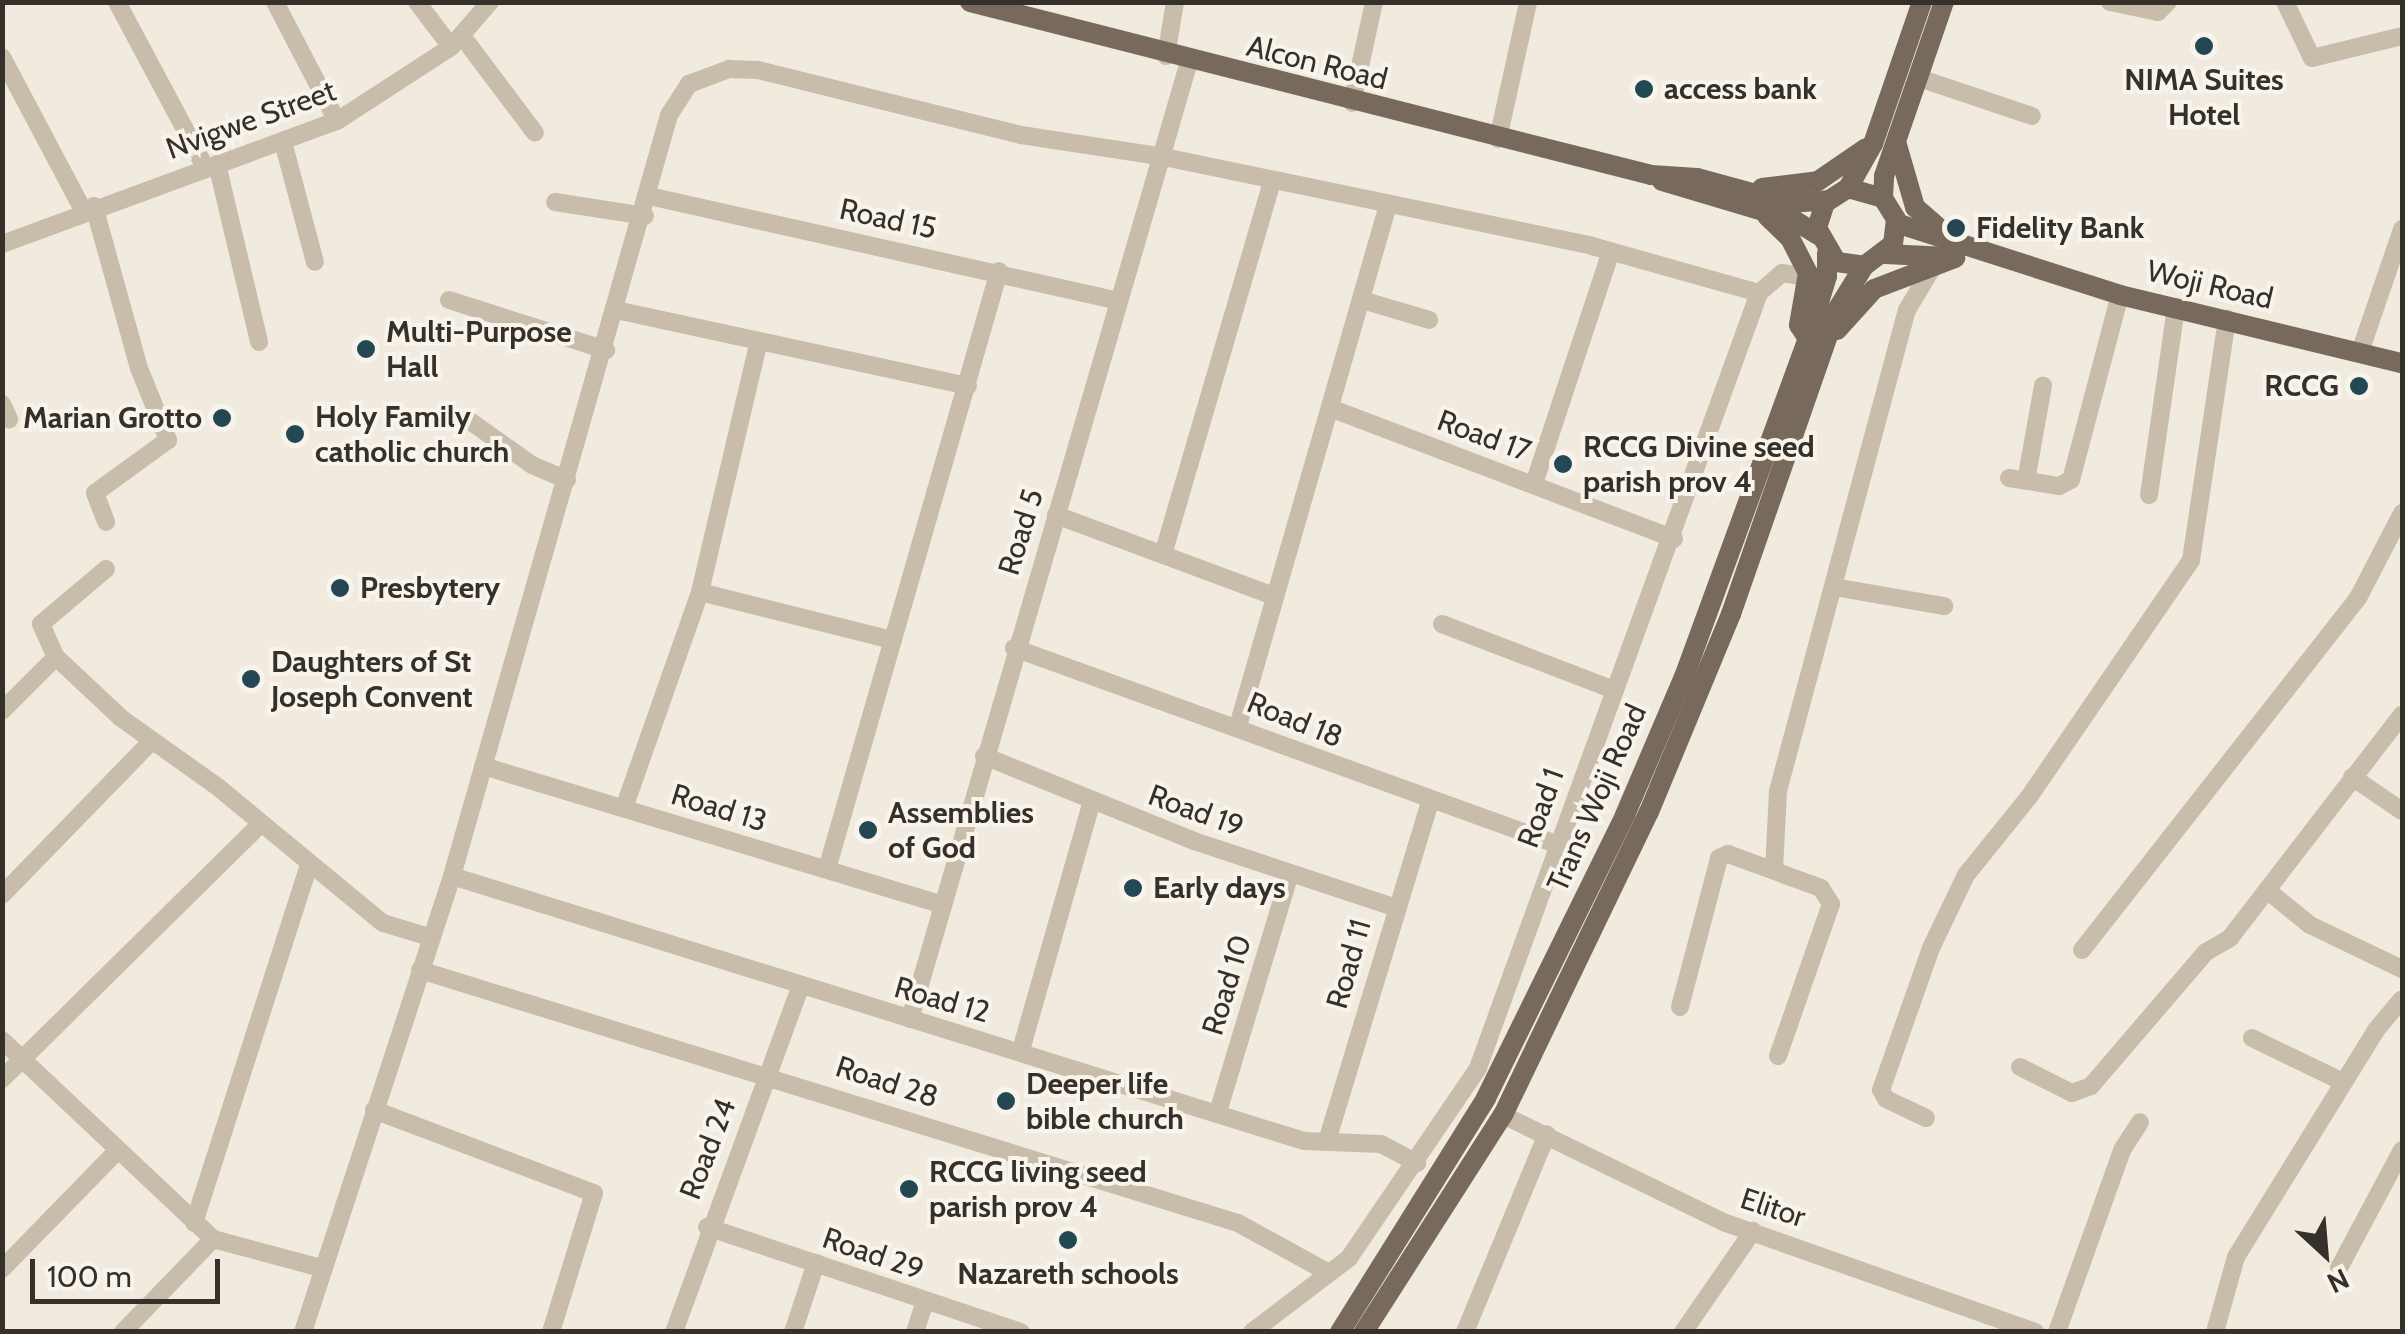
<!DOCTYPE html>
<style>
body{margin:0}
#map{position:relative;width:2405px;height:1334px;overflow:hidden;background:#f0ebde;font-family:Cabin,sans-serif}
div>[style]{position:absolute}
.minor>*{height:18px;margin:-9px;padding:0 9px;transform-origin:9px;border-radius:9px;background:#c8bdab}
.major>*{height:20px;margin:-10px;padding:0 10px;transform-origin:10px;border-radius:10px;background:#776a5c}
.dots>*{width:28px;height:28px;translate:-50% -50%;box-sizing:border-box;border:5px solid #f8f4eb;border-radius:50%}
span{translate:-50% -50%;white-space:nowrap;text-align:center;line-height:1.15;-webkit-text-stroke:8px #f8f4eb;paint-order:stroke}
.street-label{font-size:30px;color:#36302a}
.poi-label{font-size:30px;color:#36302a;font-weight:700}
.left{translate:0 -50%;text-align:left}
.right{translate:-100% -50%;text-align:right}
.frame{position:absolute;inset:0;border:5px solid #36302a;pointer-events:none}
.north{position:absolute;left:2275px;top:1204px;width:100px;height:100px;-webkit-text-stroke:8px #f8f4eb;paint-order:stroke;rotate:154deg;font-size:28px;font-weight:700;line-height:40px;text-align:center;color:#36302a}
.north::after{content:'';display:block;margin:auto;width:35px;height:45px;background:#36302a;clip-path:polygon(50% 0,100% 100%,50% 72%,0 100%)}
.scale{position:absolute;left:30px;top:1259px;width:190px;height:45px;box-sizing:border-box;border:5px solid #36302a;border-top:0;padding-left:12px;font-size:30px;line-height:35px;white-space:nowrap;color:#36302a;-webkit-text-stroke:8px #f8f4eb;paint-order:stroke}
</style>
<div id="map">
<div class="minor">
<i style="left:117px;top:2px;width:187px;rotate:61.9deg"></i>
<i style="left:275px;top:2px;width:134px;rotate:62.5deg"></i>
<i style="left:417px;top:2px;width:56px;rotate:52.9deg"></i>
<i style="left:2110px;top:2px;width:49px;rotate:11.8deg"></i>
<i style="left:2158px;top:12px;width:14px;rotate:-45deg"></i>
<i style="left:2285px;top:2px;width:62px;rotate:64.3deg"></i>
<i style="left:2312px;top:58px;width:93px;rotate:-13.7deg"></i>
<i style="left:462px;top:36px;width:121px;rotate:53deg"></i>
<i style="left:1166px;top:56px;width:55px;rotate:-80.5deg"></i>
<i style="left:2px;top:57px;width:173px;rotate:62.1deg"></i>
<i style="left:1919px;top:78px;width:119px;rotate:18.6deg"></i>
<i style="left:1352px;top:103px;width:103px;rotate:-77.7deg"></i>
<i style="left:1498px;top:139px;width:140px;rotate:-77.6deg"></i>
<i style="left:283px;top:142px;width:124px;rotate:75.1deg"></i>
<i style="left:217px;top:164px;width:183px;rotate:76.7deg"></i>
<i style="left:649px;top:196px;width:477px;rotate:12.6deg"></i>
<i style="left:555px;top:202px;width:91px;rotate:8.8deg"></i>
<i style="left:94px;top:206px;width:168px;rotate:74.5deg"></i>
<i style="left:139px;top:368px;width:78px;rotate:68.1deg"></i>
<i style="left:168px;top:440px;width:90px;rotate:144deg"></i>
<i style="left:95px;top:493px;width:31px;rotate:69deg"></i>
<i style="left:2px;top:244px;width:357px;rotate:-20.2deg"></i>
<i style="left:337px;top:121px;width:136px;rotate:-33deg"></i>
<i style="left:451px;top:47px;width:60px;rotate:-49.1deg"></i>
<i style="left:449px;top:300px;width:165px;rotate:17.7deg"></i>
<i style="left:1362px;top:300px;width:70px;rotate:16.6deg"></i>
<i style="left:616px;top:310px;width:360px;rotate:12.2deg"></i>
<i style="left:2360px;top:352px;width:130px;rotate:-71.1deg"></i>
<i style="left:2px;top:404px;width:17px;rotate:65deg"></i>
<i style="left:1330px;top:408px;width:368px;rotate:20.8deg"></i>
<i style="left:470px;top:421px;width:76px;rotate:35.4deg"></i>
<i style="left:532px;top:465px;width:38px;rotate:23deg"></i>
<i style="left:2009px;top:478px;width:51px;rotate:9.1deg"></i>
<i style="left:2059px;top:486px;width:13px;rotate:-27deg"></i>
<i style="left:2071px;top:480px;width:191px;rotate:-75.2deg"></i>
<i style="left:2026px;top:481px;width:97px;rotate:-79.9deg"></i>
<i style="left:1534px;top:484px;width:245px;rotate:-71.7deg"></i>
<i style="left:2149px;top:495px;width:190px;rotate:-81.8deg"></i>
<i style="left:1056px;top:515px;width:233px;rotate:20.4deg"></i>
<i style="left:1164px;top:551px;width:385px;rotate:-73.7deg"></i>
<i style="left:106px;top:569px;width:85px;rotate:139.8deg"></i>
<i style="left:41px;top:624px;width:36px;rotate:66deg"></i>
<i style="left:56px;top:657px;width:89px;rotate:43.2deg"></i>
<i style="left:121px;top:718px;width:120px;rotate:35.5deg"></i>
<i style="left:219px;top:788px;width:212px;rotate:39.5deg"></i>
<i style="left:383px;top:923px;width:48px;rotate:16.9deg"></i>
<i style="left:1834px;top:587px;width:112px;rotate:9.8deg"></i>
<i style="left:700px;top:592px;width:199px;rotate:14deg"></i>
<i style="left:1442px;top:624px;width:184px;rotate:21deg"></i>
<i style="left:1014px;top:648px;width:576px;rotate:19.88deg"></i>
<i style="left:2px;top:711px;width:76px;rotate:-45deg"></i>
<i style="left:1238px;top:726px;width:542px;rotate:-73.94deg"></i>
<i style="left:984px;top:756px;width:227px;rotate:22deg"></i>
<i style="left:1194px;top:841px;width:211px;rotate:18.3deg"></i>
<i style="left:483px;top:766px;width:476px;rotate:16.8deg"></i>
<i style="left:2352px;top:777px;width:60px;rotate:34.2deg"></i>
<i style="left:624px;top:808px;width:229px;rotate:-70.6deg"></i>
<i style="left:700px;top:592px;width:255px;rotate:-76.8deg"></i>
<i style="left:827px;top:869px;width:622px;rotate:-73.95deg"></i>
<i style="left:1774px;top:870px;width:79px;rotate:-87.1deg"></i>
<i style="left:1778px;top:791px;width:498px;rotate:-75deg"></i>
<i style="left:1907px;top:310px;width:52px;rotate:-59deg"></i>
<i style="left:452px;top:876px;width:892px;rotate:17.28deg"></i>
<i style="left:1304px;top:1141px;width:77px;rotate:2.2deg"></i>
<i style="left:1381px;top:1144px;width:41px;rotate:27.8deg"></i>
<i style="left:2268px;top:891px;width:54px;rotate:39deg"></i>
<i style="left:2310px;top:925px;width:102px;rotate:25.6deg"></i>
<i style="left:2px;top:895px;width:214px;rotate:-45.8deg"></i>
<i style="left:2082px;top:950px;width:447px;rotate:-51.9deg"></i>
<i style="left:2358px;top:598px;width:96px;rotate:-62.6deg"></i>
<i style="left:420px;top:970px;width:856px;rotate:17.19deg"></i>
<i style="left:1238px;top:1223px;width:102px;rotate:28.8deg"></i>
<i style="left:1680px;top:1007px;width:154px;rotate:-75.3deg"></i>
<i style="left:1719px;top:858px;width:10px;rotate:-24deg"></i>
<i style="left:1728px;top:854px;width:99px;rotate:20.1deg"></i>
<i style="left:1821px;top:888px;width:19px;rotate:58deg"></i>
<i style="left:1831px;top:904px;width:161px;rotate:109.2deg"></i>
<i style="left:910px;top:1019px;width:997px;rotate:-73.75deg"></i>
<i style="left:2252px;top:1038px;width:101px;rotate:25.8deg"></i>
<i style="left:2px;top:1040px;width:290px;rotate:43.3deg"></i>
<i style="left:213px;top:1239px;width:112px;rotate:15deg"></i>
<i style="left:1021px;top:1050px;width:259px;rotate:-74.1deg"></i>
<i style="left:2020px;top:1067px;width:58px;rotate:26.6deg"></i>
<i style="left:2072px;top:1093px;width:20px;rotate:-20deg"></i>
<i style="left:2091px;top:1086px;width:177px;rotate:-49.4deg"></i>
<i style="left:2206px;top:952px;width:28px;rotate:-30deg"></i>
<i style="left:2230px;top:938px;width:282px;rotate:-52.4deg"></i>
<i style="left:2px;top:1079px;width:362px;rotate:-44.6deg"></i>
<i style="left:374px;top:1110px;width:235px;rotate:20.7deg"></i>
<i style="left:594px;top:1193px;width:145px;rotate:107.2deg"></i>
<i style="left:1218px;top:1112px;width:249px;rotate:-73.2deg"></i>
<i style="left:1503px;top:1115px;width:245px;rotate:25.9deg"></i>
<i style="left:1723px;top:1222px;width:331px;rotate:19.4deg"></i>
<i style="left:1926px;top:1118px;width:44px;rotate:-154.6deg"></i>
<i style="left:1886px;top:1099px;width:10px;rotate:-119deg"></i>
<i style="left:1881px;top:1090px;width:151px;rotate:-70.6deg"></i>
<i style="left:1931px;top:948px;width:81px;rotate:-64.4deg"></i>
<i style="left:1966px;top:875px;width:100px;rotate:-51.1deg"></i>
<i style="left:2029px;top:797px;width:287px;rotate:-55.6deg"></i>
<i style="left:2191px;top:560px;width:244px;rotate:-81.5deg"></i>
<i style="left:1327px;top:1141px;width:353px;rotate:-73.1deg"></i>
<i style="left:194px;top:1223px;width:376px;rotate:-72.2deg"></i>
<i style="left:707px;top:1227px;width:331px;rotate:18.5deg"></i>
<i style="left:2339px;top:1268px;width:134px;rotate:-61.9deg"></i>
<i style="left:2px;top:1269px;width:165px;rotate:-45.7deg"></i>
<i style="left:123px;top:1332px;width:129px;rotate:-45.9deg"></i>
<i style="left:303px;top:1332px;width:480px;rotate:-71.9deg"></i>
<i style="left:452px;top:876px;width:791px;rotate:-74.08deg"></i>
<i style="left:669px;top:115px;width:37px;rotate:-57deg"></i>
<i style="left:689px;top:84px;width:43px;rotate:-20.6deg"></i>
<i style="left:729px;top:69px;width:29px;rotate:2deg"></i>
<i style="left:758px;top:70px;width:271px;rotate:13.9deg"></i>
<i style="left:1021px;top:135px;width:140px;rotate:8.7deg"></i>
<i style="left:1159px;top:156px;width:442px;rotate:11.7deg"></i>
<i style="left:1592px;top:246px;width:173px;rotate:15.7deg"></i>
<i style="left:674px;top:1332px;width:366px;rotate:-69.9deg"></i>
<i style="left:793px;top:1332px;width:73px;rotate:-71.6deg"></i>
<i style="left:915px;top:1332px;width:33px;rotate:-72deg"></i>
<i style="left:1252px;top:1332px;width:122px;rotate:-37.3deg"></i>
<i style="left:1349px;top:1258px;width:230px;rotate:-55.8deg"></i>
<i style="left:1478px;top:1068px;width:824px;rotate:-70.07deg"></i>
<i style="left:1759px;top:293px;width:30px;rotate:-41deg"></i>
<i style="left:1782px;top:273px;width:26px;rotate:9deg"></i>
<i style="left:1465px;top:1332px;width:214px;rotate:-67.5deg"></i>
<i style="left:1683px;top:1332px;width:123px;rotate:-55.3deg"></i>
<i style="left:2057px;top:1332px;width:193px;rotate:-70.3deg"></i>
<i style="left:2122px;top:1150px;width:33px;rotate:-57deg"></i>
<i style="left:2215px;top:1332px;width:78px;rotate:-74.4deg"></i>
<i style="left:2236px;top:1257px;width:267px;rotate:-58.3deg"></i>
<i style="left:2376px;top:1030px;width:40px;rotate:-50deg"></i>
</div>
<div class="major">
<i style="left:970px;top:2px;width:703px;rotate:14.25deg"></i>
<i style="left:1651px;top:175px;width:46px;rotate:3.7deg"></i>
<i style="left:1697px;top:178px;width:95px;rotate:15.2deg"></i>
<i style="left:1789px;top:203px;width:39px;rotate:-4deg"></i>
<i style="left:1897px;top:145px;width:65px;rotate:73.8deg"></i>
<i style="left:1915px;top:207px;width:41px;rotate:41.1deg"></i>
<i style="left:1662px;top:181px;width:138px;rotate:16.5deg"></i>
<i style="left:1794px;top:220px;width:28px;rotate:32deg"></i>
<i style="left:1762px;top:188px;width:56px;rotate:-7.1deg"></i>
<i style="left:1818px;top:181px;width:58px;rotate:-34.5deg"></i>
<i style="left:1848px;top:188px;width:51px;rotate:-60.4deg"></i>
<i style="left:1873px;top:144px;width:150px;rotate:-71deg"></i>
<i style="left:1883px;top:198px;width:22px;rotate:-87deg"></i>
<i style="left:1884px;top:176px;width:184px;rotate:-71deg"></i>
<i style="left:1767px;top:216px;width:32px;rotate:44deg"></i>
<i style="left:1790px;top:238px;width:39px;rotate:63deg"></i>
<i style="left:1808px;top:273px;width:53px;rotate:99.8deg"></i>
<i style="left:1799px;top:325px;width:17px;rotate:57deg"></i>
<i style="left:1896px;top:223px;width:235px;rotate:17.8deg"></i>
<i style="left:2120px;top:295px;width:290px;rotate:13.6deg"></i>
<i style="left:1885px;top:254px;width:64px;rotate:2.7deg"></i>
<i style="left:1837px;top:330px;width:55px;rotate:-47.9deg"></i>
<i style="left:1874px;top:289px;width:87px;rotate:-20.9deg"></i>
<i style="left:1340px;top:1332px;width:276px;rotate:-58deg"></i>
<i style="left:1486px;top:1098px;width:315px;rotate:-63.8deg"></i>
<i style="left:1625px;top:815px;width:150px;rotate:-66.9deg"></i>
<i style="left:1684px;top:677px;width:360px;rotate:-69.9deg"></i>
<i style="left:1808px;top:339px;width:66px;rotate:-73.2deg"></i>
<i style="left:1827px;top:276px;width:23px;rotate:-90deg"></i>
<i style="left:1364px;top:1332px;width:258px;rotate:-57.4deg"></i>
<i style="left:1503px;top:1115px;width:336px;rotate:-64.3deg"></i>
<i style="left:1649px;top:812px;width:214px;rotate:-67.5deg"></i>
<i style="left:1731px;top:614px;width:322px;rotate:-70.8deg"></i>
<i style="left:1837px;top:310px;width:52px;rotate:-58.5deg"></i>
<i style="left:1864px;top:266px;width:36px;rotate:-37deg"></i>
<i style="left:1893px;top:244px;width:25px;rotate:-83deg"></i>
<i style="left:1896px;top:219px;width:25px;rotate:-122deg"></i>
<i style="left:1883px;top:198px;width:36px;rotate:-164deg"></i>
<i style="left:1848px;top:188px;width:27px;rotate:147deg"></i>
<i style="left:1825px;top:203px;width:26px;rotate:108deg"></i>
<i style="left:1817px;top:228px;width:39px;rotate:60deg"></i>
<i style="left:1837px;top:262px;width:27px;rotate:8deg"></i>
</div>
<div class="dots">
<i style="left:2204px;top:46px;background:#234854"></i>
<i style="left:1644px;top:89px;background:#234854"></i>
<i style="left:1956px;top:228px;background:#234854"></i>
<i style="left:366px;top:349px;background:#234854"></i>
<i style="left:2359px;top:386px;background:#234854"></i>
<i style="left:222px;top:418px;background:#234854"></i>
<i style="left:295px;top:434px;background:#234854"></i>
<i style="left:1563px;top:464px;background:#234854"></i>
<i style="left:340px;top:588px;background:#234854"></i>
<i style="left:251px;top:679px;background:#234854"></i>
<i style="left:868px;top:830px;background:#234854"></i>
<i style="left:1133px;top:888px;background:#234854"></i>
<i style="left:1006px;top:1101px;background:#234854"></i>
<i style="left:909px;top:1189px;background:#234854"></i>
<i style="left:1068px;top:1240px;background:#234854"></i>
</div>
<div class="street-label">
<span style="left:1317px;top:63px;rotate:14deg">Alcon Road</span>
<span style="left:251px;top:120px;rotate:-20deg">Nvigwe Street</span>
<span style="left:888px;top:219px;rotate:12deg">Road 15</span>
<span style="left:2210px;top:285px;rotate:13deg">Woji Road</span>
<span style="left:1484px;top:436px;rotate:20deg">Road 17</span>
<span style="left:1021px;top:532px;rotate:-73deg">Road 5</span>
<span style="left:1295px;top:720px;rotate:22deg">Road 18</span>
<span style="left:1597px;top:798px;rotate:-66deg">Trans Woji Road</span>
<span style="left:719px;top:808px;rotate:17deg">Road 13</span>
<span style="left:1541px;top:808px;rotate:-70deg">Road 1</span>
<span style="left:1196px;top:811px;rotate:20deg">Road 19</span>
<span style="left:1349px;top:964px;rotate:-74deg">Road 11</span>
<span style="left:1227px;top:985px;rotate:-73deg">Road 10</span>
<span style="left:942px;top:1000px;rotate:16deg">Road 12</span>
<span style="left:887px;top:1082px;rotate:18deg">Road 28</span>
<span style="left:708px;top:1149px;rotate:-69deg">Road 24</span>
<span style="left:1773px;top:1208px;rotate:18deg">Elitor</span>
<span style="left:873px;top:1254px;rotate:19deg">Road 29</span>
</div>
<div class="poi-label">
<span style="left:2204px;top:97px">NIMA Suites<br>Hotel</span>
<span class="left" style="left:1664px;top:89px">access bank</span>
<span class="left" style="left:1976px;top:228px">Fidelity Bank</span>
<span class="left" style="left:386px;top:349px">Multi-Purpose<br>Hall</span>
<span class="right" style="left:2339px;top:386px">RCCG</span>
<span class="left" style="left:315px;top:434px">Holy Family<br>catholic church</span>
<span class="right" style="left:202px;top:418px">Marian Grotto</span>
<span class="left" style="left:1583px;top:464px">RCCG Divine seed<br>parish prov 4</span>
<span class="left" style="left:360px;top:588px">Presbytery</span>
<span class="left" style="left:271px;top:679px">Daughters of St<br>Joseph Convent</span>
<span class="left" style="left:888px;top:830px">Assemblies<br>of God</span>
<span class="left" style="left:1153px;top:888px">Early days</span>
<span class="left" style="left:1026px;top:1101px">Deeper life<br>bible church</span>
<span class="left" style="left:929px;top:1189px">RCCG living seed<br>parish prov 4</span>
<span style="left:1068px;top:1274px">Nazareth schools</span>
</div>
<div class="frame"></div>
<div class="north">N</div>
<div class="scale">100 m</div>
</div>
